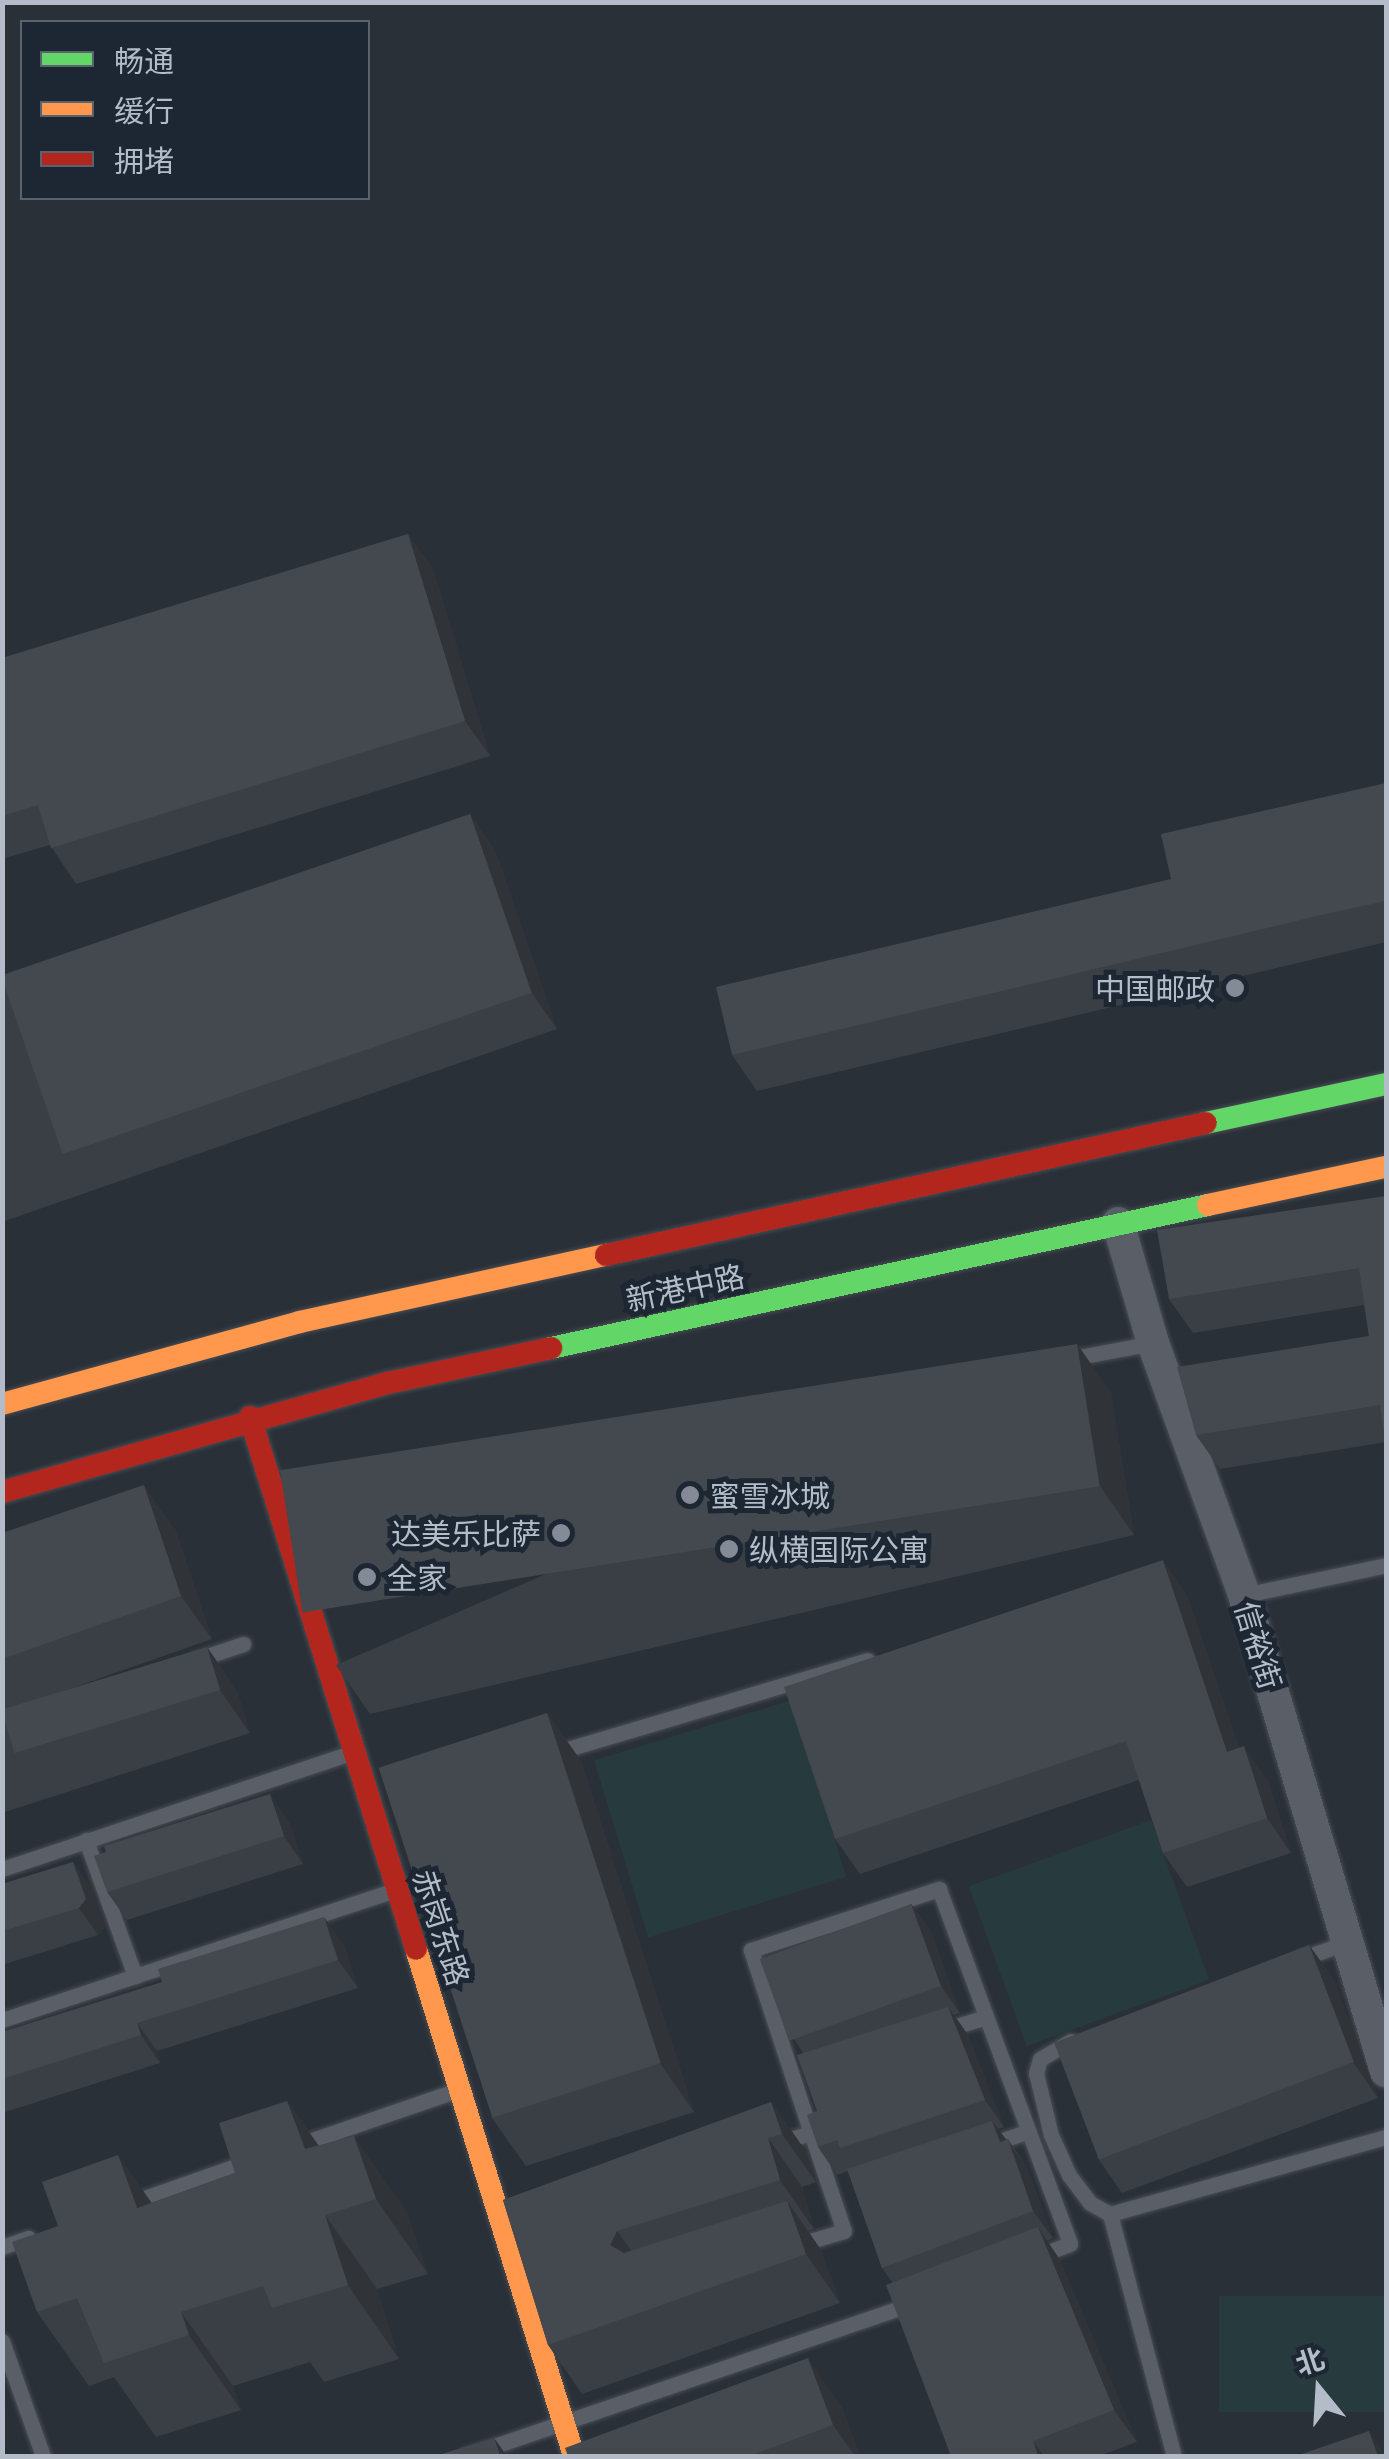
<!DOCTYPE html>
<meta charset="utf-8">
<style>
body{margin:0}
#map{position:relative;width:1389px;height:2459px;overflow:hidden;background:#2a3038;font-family:"Exo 2","Noto Sans SC",sans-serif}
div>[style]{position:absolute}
.green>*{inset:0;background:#273a3e;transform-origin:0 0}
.roads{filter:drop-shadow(0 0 2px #484c53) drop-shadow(0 0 2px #484c53)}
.lane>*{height:15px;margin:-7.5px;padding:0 7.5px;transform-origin:7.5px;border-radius:7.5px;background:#5a5e66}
.street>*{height:32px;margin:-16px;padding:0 16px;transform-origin:16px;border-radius:16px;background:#5a5e66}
.fast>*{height:22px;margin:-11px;padding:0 11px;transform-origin:11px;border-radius:11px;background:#63d668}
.slow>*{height:22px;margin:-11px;padding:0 11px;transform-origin:11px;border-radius:11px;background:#ff974d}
.jam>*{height:22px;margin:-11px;padding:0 11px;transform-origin:11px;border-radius:11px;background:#b3261e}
.wall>*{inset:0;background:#3a3f45}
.shaded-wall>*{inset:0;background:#303338}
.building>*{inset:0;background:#444950;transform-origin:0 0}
.dots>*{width:28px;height:28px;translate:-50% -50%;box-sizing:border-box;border:5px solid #1d2633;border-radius:50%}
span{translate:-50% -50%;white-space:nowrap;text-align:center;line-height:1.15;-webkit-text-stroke:10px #1d2633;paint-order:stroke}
.poi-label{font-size:30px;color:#b4bcc9}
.right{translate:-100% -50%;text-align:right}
.left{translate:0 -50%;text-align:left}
.street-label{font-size:30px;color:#b4bcc9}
.frame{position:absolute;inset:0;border:5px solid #b4bcc9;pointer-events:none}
.legend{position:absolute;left:20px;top:20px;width:350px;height:180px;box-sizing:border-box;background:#1d2633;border:2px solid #59626f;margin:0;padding:12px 18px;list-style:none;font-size:30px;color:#b4bcc9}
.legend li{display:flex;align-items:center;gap:20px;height:50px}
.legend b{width:50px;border:2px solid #59626f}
.north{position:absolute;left:1269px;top:2339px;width:100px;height:100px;-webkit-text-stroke:8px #1d2633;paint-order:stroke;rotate:342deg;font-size:28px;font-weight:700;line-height:40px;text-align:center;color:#b4bcc9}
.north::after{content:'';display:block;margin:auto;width:35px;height:45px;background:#b4bcc9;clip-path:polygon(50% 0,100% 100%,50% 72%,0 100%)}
</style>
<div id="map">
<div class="green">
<i style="left:792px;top:1700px;width:185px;height:207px;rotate:73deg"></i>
<i style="left:1151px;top:1820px;width:170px;height:194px;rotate:70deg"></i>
<i style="left:1386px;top:2296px;width:116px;height:167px;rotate:90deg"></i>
</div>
<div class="roads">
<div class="lane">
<i style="left:1068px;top:1359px;width:86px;rotate:-10.7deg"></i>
<i style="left:281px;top:1505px;width:362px;rotate:-10.5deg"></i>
<i style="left:1244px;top:1595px;width:145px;rotate:-11.9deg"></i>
<i style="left:195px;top:1660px;width:51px;rotate:-18.4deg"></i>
<i style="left:554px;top:1753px;width:327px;rotate:-16.5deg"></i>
<i style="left:86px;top:1840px;width:145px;rotate:70.2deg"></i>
<i style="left:2px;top:1869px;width:367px;rotate:-18.4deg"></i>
<i style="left:1300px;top:1959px;width:46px;rotate:-19.2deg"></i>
<i style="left:2px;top:2020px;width:412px;rotate:-18.3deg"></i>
<i style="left:944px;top:2030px;width:44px;rotate:-17.2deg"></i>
<i style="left:1071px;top:2041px;width:36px;rotate:150deg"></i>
<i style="left:1040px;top:2059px;width:15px;rotate:106deg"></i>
<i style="left:1036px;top:2073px;width:64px;rotate:76.4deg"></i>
<i style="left:1051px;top:2135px;width:44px;rotate:65.8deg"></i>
<i style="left:1069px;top:2175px;width:35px;rotate:53deg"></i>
<i style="left:1090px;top:2203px;width:23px;rotate:29deg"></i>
<i style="left:1110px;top:2214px;width:287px;rotate:-15.6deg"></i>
<i style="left:781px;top:2142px;width:31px;rotate:-17deg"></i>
<i style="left:811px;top:2133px;width:193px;rotate:-108.2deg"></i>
<i style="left:751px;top:1950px;width:198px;rotate:-18deg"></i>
<i style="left:939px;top:1889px;width:378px;rotate:69.7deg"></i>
<i style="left:1070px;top:2244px;width:37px;rotate:160deg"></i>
<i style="left:988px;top:2145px;width:43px;rotate:-18.9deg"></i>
<i style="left:295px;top:2146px;width:172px;rotate:-19deg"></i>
<i style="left:130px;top:2203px;width:127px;rotate:-19.3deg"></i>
<i style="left:1110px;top:2214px;width:247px;rotate:75.2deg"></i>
<i style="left:797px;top:2245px;width:49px;rotate:-16.6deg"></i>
<i style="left:844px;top:2231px;width:103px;rotate:-108.6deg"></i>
<i style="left:2px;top:2247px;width:28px;rotate:-19deg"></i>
<i style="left:2px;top:2341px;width:122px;rotate:70.4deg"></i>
<i style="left:465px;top:2456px;width:475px;rotate:-18.8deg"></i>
</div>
<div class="street">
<i style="left:1118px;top:1223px;width:125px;rotate:73.7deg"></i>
<i style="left:1153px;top:1343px;width:268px;rotate:70.1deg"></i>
<i style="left:1244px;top:1595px;width:497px;rotate:73.4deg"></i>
</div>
<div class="fast">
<i style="left:1206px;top:1123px;width:184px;rotate:-12.2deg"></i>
<i style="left:551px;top:1348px;width:672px;rotate:-12.28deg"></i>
</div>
<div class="slow">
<i style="left:1208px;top:1205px;width:182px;rotate:-12.1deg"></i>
<i style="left:2px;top:1404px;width:309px;rotate:-15.4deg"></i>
<i style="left:300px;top:1322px;width:313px;rotate:-12.4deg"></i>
<i style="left:416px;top:1949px;width:531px;rotate:72.69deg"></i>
</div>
<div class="jam">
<i style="left:606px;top:1255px;width:614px;rotate:-12.41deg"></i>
<i style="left:250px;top:1417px;width:557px;rotate:72.67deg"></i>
<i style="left:2px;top:1492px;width:401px;rotate:-15.8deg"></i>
<i style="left:388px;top:1383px;width:167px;rotate:-12.1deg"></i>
</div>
</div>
<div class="wall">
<i style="clip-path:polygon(408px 534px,433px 569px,490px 756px,76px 884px,50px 845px,2px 859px,2px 658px)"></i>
<i style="clip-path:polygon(1386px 783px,1386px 942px,757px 1091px,732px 1055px,1171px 879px)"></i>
<i style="clip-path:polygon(470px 814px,495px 850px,557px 1029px,2px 1222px,2px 977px)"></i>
<i style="clip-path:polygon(1386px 1196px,1386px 1442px,1220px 1469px,1196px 1435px,1369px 1336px,1364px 1305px,1193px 1333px,1169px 1299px)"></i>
<i style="clip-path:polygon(1077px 1344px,1111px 1393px,1134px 1535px,370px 1714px,336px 1665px)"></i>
<i style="clip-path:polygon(175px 1529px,212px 1639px,49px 1696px,207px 1647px,237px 1691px,250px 1733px,2px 1813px,2px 1533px)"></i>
<i style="clip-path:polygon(1187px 1595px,1239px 1748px,1268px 1781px,1291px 1853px,1187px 1887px,1163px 1853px,1139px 1780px,860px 1874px,835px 1839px)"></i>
<i style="clip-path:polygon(547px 1713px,581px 1761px,694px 2112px,526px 2166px,492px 2118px)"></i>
<i style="clip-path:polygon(289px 1822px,303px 1864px,127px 1920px,107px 1892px)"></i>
<i style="clip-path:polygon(73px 1862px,92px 1890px,105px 1927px,98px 1935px,2px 1965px,2px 1884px)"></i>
<i style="clip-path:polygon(911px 1904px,931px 1931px,960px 2013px,954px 2015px,968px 2035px,1004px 2127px,998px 2129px,1006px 2140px,1008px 2139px,1027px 2167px,1053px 2238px,1047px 2241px,1060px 2260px,1137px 2442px,1099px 2456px,951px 2456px,892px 2282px,882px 2268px,848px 2171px,837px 2175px,818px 2147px,817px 2111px,803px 2053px,790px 2033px)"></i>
<i style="clip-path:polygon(344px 1945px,358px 1988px,157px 2051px,160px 2063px,2px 2113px,2px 2032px)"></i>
<i style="clip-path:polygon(1309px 1945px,1334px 1980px,1378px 2098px,1122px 2193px,1097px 2157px)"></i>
<i style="clip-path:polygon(287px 2101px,319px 2146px,406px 2210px,428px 2274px,377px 2289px,399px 2359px,324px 2382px,310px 2362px,233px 2386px,241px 2410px,156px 2437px,114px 2377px,89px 2386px,37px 2312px,58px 2226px,118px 2155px,151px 2203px,235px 2173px)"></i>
<i style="clip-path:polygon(771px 2102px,805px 2150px,816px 2182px,802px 2187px,814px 2229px,808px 2231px,821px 2250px,840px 2303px,582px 2394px,548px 2345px,503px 2200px)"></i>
<i style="clip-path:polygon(842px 2407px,860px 2456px,568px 2456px)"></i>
</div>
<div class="shaded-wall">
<i style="clip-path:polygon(408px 534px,433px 569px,490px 756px,465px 721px)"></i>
<i style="clip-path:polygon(470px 814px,495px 850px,557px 1029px,532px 993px)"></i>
<i style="clip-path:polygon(1077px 1344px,1111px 1393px,1134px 1535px,1100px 1486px)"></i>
<i style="clip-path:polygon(144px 1485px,175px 1529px,212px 1639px,181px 1596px)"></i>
<i style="clip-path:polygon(1163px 1560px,1187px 1595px,1252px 1787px,1227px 1752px)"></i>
<i style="clip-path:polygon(207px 1647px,237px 1691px,250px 1733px,220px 1690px)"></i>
<i style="clip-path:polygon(547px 1713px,581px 1761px,694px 2112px,660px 2063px)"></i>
<i style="clip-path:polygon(1244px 1746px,1268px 1781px,1291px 1853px,1267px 1818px)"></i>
<i style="clip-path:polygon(270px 1794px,289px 1822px,303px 1864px,284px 1836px)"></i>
<i style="clip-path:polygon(73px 1862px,92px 1890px,105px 1927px,98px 1935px,79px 1908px)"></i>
<i style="clip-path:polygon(911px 1904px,931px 1931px,960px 2013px,941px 1986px)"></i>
<i style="clip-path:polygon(324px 1917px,344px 1945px,358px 1988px,338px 1960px)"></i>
<i style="clip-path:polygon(1309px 1945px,1334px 1980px,1378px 2098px,1353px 2062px)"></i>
<i style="clip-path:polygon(948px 2007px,968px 2035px,1004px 2127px,985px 2100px)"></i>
<i style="clip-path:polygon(137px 2023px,157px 2051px,160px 2063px,141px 2035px)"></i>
<i style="clip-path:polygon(287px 2101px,339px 2175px,305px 2149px)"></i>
<i style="clip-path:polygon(771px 2102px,805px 2150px,816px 2182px,782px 2134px)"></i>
<i style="clip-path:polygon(992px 2121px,1027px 2167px,1053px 2238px,1033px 2211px,1000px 2142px)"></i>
<i style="clip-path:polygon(354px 2136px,406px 2210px,428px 2274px,376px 2199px)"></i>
<i style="clip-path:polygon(768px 2138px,802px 2187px,814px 2229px,780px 2180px)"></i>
<i style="clip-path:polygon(118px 2155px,170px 2229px,137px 2208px)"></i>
<i style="clip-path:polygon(787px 2201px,821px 2250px,840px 2303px,806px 2254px)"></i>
<i style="clip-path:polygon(325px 2215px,377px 2289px,399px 2359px,348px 2285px)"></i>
<i style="clip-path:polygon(1038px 2227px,1060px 2260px,1137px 2442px,1114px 2410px)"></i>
<i style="clip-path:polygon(617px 2231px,652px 2280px,610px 2245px)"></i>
<i style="clip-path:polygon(181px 2312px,233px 2386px,241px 2410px,189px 2335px)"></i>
<i style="clip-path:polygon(808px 2358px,842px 2407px,860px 2456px,855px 2456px,833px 2425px)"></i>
<i style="clip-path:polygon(1369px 2431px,1386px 2456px,1378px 2456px)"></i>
<i style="clip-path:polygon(494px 2438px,507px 2456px,500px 2456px)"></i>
<i style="clip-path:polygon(1033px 2441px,1044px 2456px,1038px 2456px)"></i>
</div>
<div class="building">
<i style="clip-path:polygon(408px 534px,465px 721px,51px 848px,38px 805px,2px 816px,2px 658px)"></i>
<i style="clip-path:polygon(1386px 783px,1386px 901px,1330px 913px,732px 1055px,716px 987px,1171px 879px,1161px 834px)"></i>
<i style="left:470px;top:814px;width:189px;height:496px;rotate:71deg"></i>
<i style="clip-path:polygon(1386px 1196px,1386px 1446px,1380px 1405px,1196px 1435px,1177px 1367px,1369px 1336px,1359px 1268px,1169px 1299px,1157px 1230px)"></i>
<i style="left:1077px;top:1344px;width:144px;height:807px;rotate:81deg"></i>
<i style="clip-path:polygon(144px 1485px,181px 1596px,2px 1659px,2px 1533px)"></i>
<i style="clip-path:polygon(1163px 1560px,1227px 1752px,1244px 1746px,1267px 1818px,1163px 1853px,1126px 1741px,835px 1839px,784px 1687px)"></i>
<i style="left:207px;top:1647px;width:45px;height:215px;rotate:73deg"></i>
<i style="left:547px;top:1713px;width:368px;height:177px;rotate:72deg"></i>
<i style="clip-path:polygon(270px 1794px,284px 1836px,107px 1892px,94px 1856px,106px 1852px,104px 1846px)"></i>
<i style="clip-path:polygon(73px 1862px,86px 1899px,79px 1908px,2px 1931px,2px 1884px)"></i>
<i style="left:911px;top:1904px;width:87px;height:161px;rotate:70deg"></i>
<i style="clip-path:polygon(324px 1917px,338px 1960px,137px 2023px,141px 2035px,2px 2079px,2px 2032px,162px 1982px,158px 1969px)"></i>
<i style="left:1309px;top:1945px;width:125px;height:273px;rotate:69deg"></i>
<i style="clip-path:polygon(948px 2007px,985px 2100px,840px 2148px,837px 2140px,818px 2147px,807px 2115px,817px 2111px,797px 2055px)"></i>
<i style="clip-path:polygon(287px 2101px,305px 2149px,354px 2136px,376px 2199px,325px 2215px,348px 2285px,272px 2308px,263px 2286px,181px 2312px,189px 2335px,104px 2363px,77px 2298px,37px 2312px,12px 2242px,58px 2226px,42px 2182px,118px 2155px,137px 2208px,235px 2173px,219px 2123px)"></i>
<i style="clip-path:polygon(771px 2102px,782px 2134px,768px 2138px,780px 2180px,617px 2231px,610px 2245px,624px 2253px,787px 2201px,806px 2254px,548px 2345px,503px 2200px)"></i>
<i style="clip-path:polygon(992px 2121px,1000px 2142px,1008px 2139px,1033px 2211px,882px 2268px,847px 2169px)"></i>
<i style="clip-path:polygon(1038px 2227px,1114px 2410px,1033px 2441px,1038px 2456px,951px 2456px,886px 2285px)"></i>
<i style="clip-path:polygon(808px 2358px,833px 2425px,749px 2456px,568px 2456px,565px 2448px)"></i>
<i style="clip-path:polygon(1369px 2431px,1378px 2456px,1296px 2456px)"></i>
<i style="clip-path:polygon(494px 2438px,500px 2456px,435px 2456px)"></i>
</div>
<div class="dots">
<i style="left:1235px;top:988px;background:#848b96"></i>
<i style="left:690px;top:1495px;background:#848b96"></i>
<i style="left:561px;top:1533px;background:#848b96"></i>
<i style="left:729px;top:1549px;background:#848b96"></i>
<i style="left:367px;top:1577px;background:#848b96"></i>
</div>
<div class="poi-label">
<span class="right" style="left:1215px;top:988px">中国邮政</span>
<span class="left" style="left:710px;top:1495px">蜜雪冰城</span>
<span class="right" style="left:541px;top:1533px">达美乐比萨</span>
<span class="left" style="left:749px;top:1549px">纵横国际公寓</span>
<span class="left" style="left:387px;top:1577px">全家</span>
</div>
<div class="street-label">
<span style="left:685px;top:1287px;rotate:-12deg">新港中路</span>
<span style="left:1259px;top:1645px;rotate:73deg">信裕街</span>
<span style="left:442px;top:1927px;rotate:72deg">赤岗东路</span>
</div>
<div class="frame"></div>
<ul class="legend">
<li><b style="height:12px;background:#63d668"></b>畅通</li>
<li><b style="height:12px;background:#ff974d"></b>缓行</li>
<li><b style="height:12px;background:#b3261e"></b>拥堵</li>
</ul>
<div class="north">北</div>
</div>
